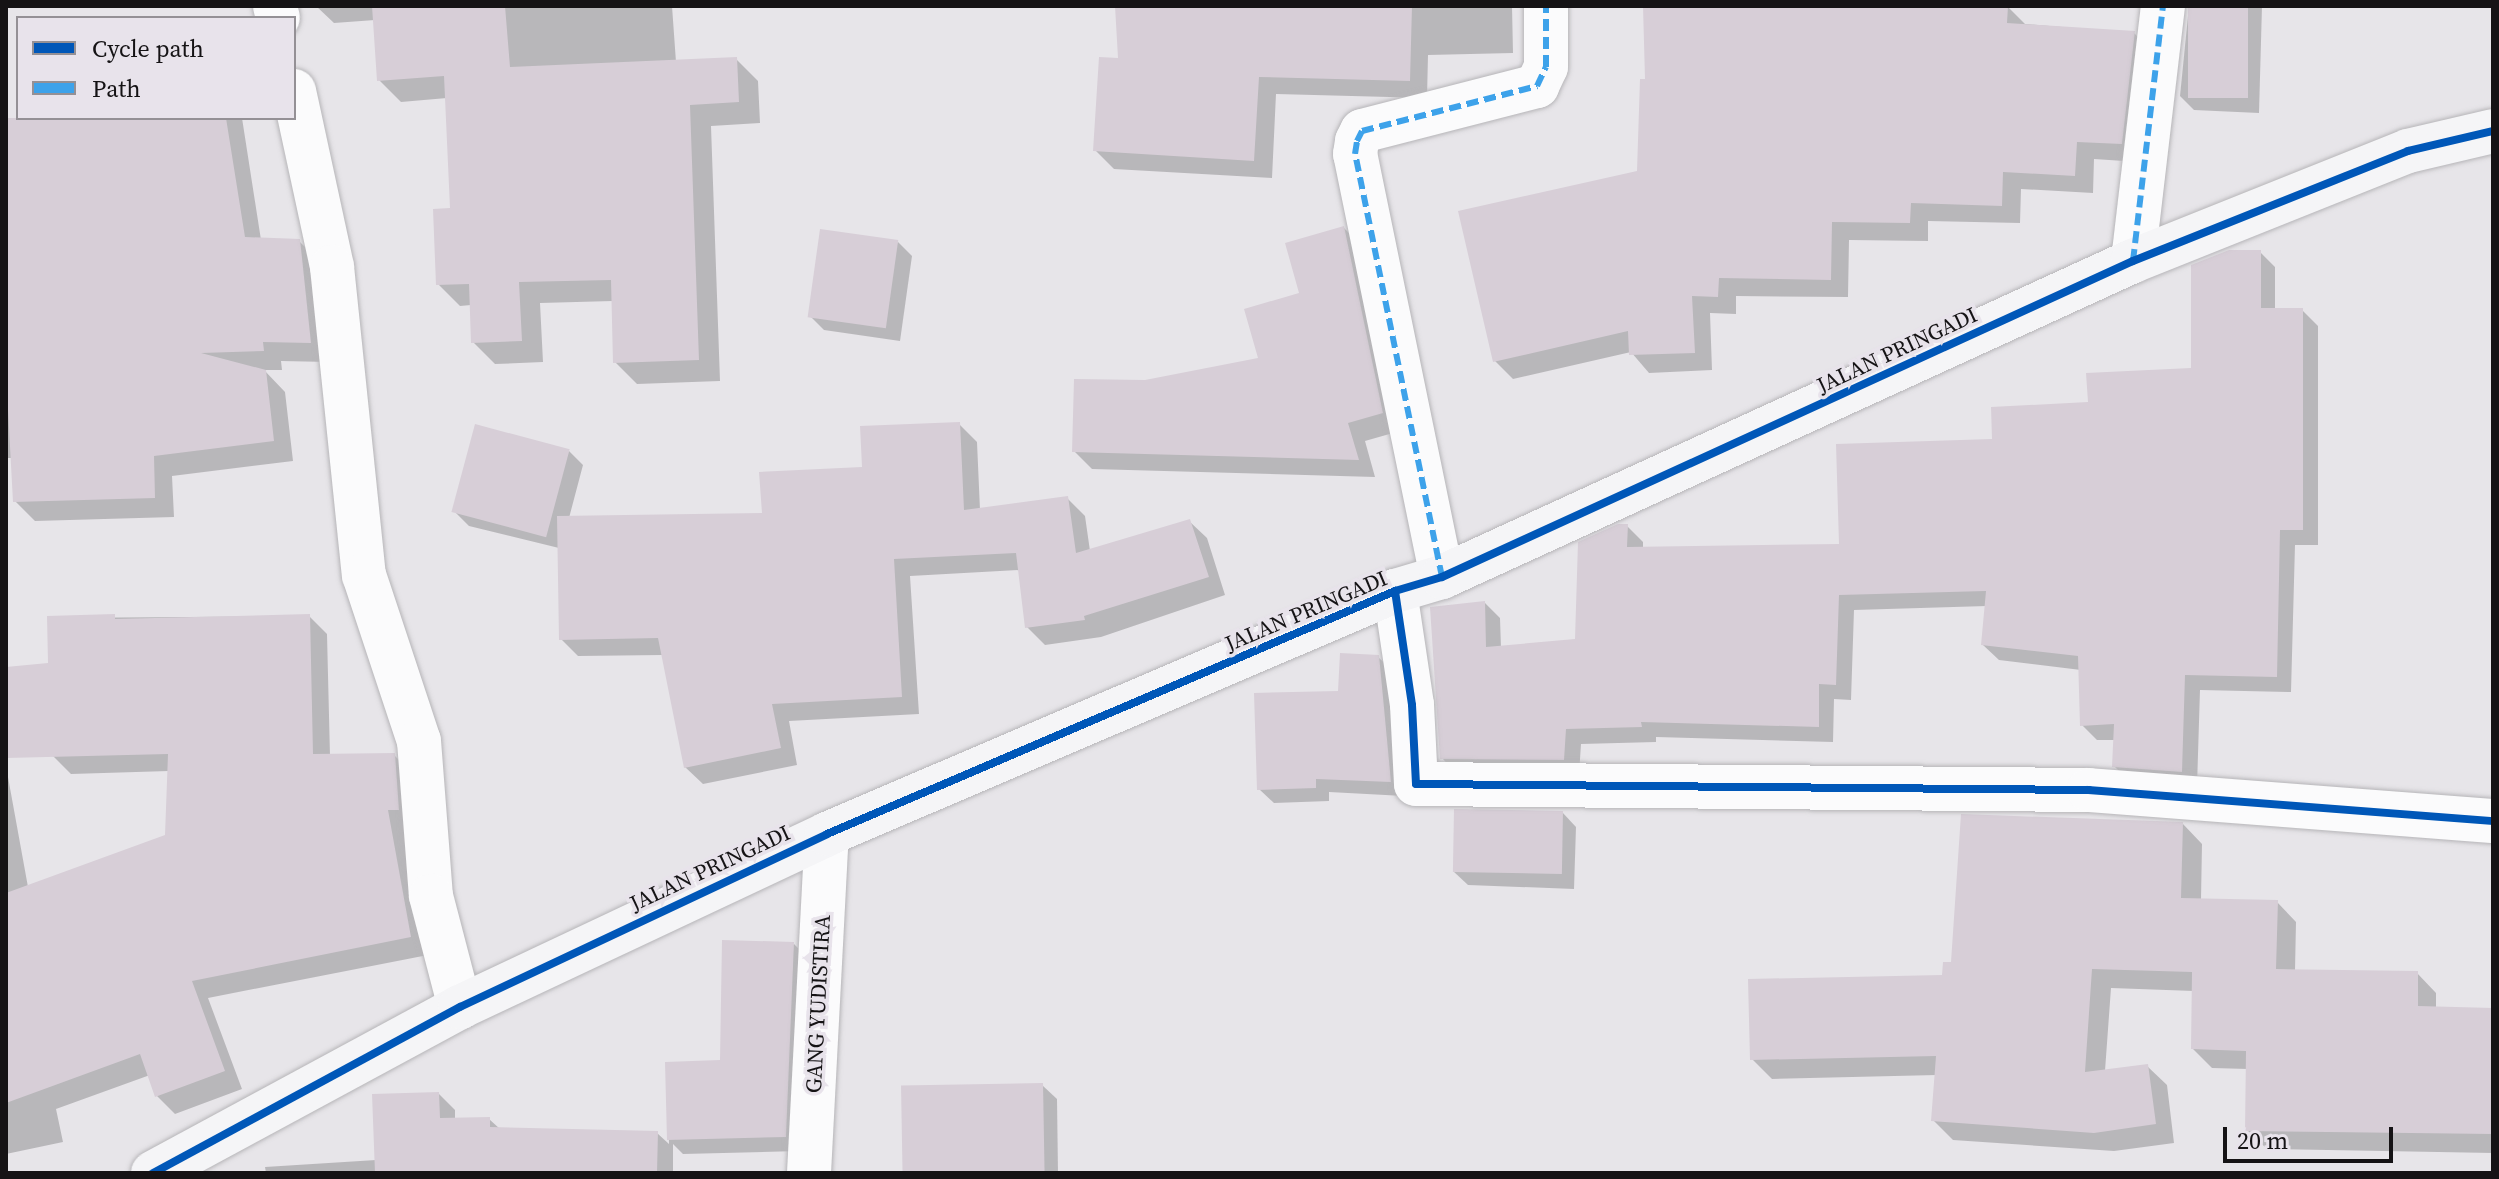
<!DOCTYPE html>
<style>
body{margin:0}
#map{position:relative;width:2499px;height:1179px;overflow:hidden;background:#e7e5e9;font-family:"Source Serif 4",serif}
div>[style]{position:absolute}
.shadow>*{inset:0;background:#0003}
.building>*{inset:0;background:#d7ced7;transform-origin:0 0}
.roads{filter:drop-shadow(0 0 2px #b6b5b8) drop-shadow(0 0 2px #b6b5b8)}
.street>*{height:44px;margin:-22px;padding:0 22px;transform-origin:22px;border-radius:22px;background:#fbfbfc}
.secondary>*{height:44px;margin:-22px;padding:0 22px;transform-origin:22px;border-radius:22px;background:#f5f5f7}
.quiet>*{height:6px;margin-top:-3px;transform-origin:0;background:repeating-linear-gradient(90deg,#3da2ea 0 12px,transparent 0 18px)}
.cycleway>*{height:8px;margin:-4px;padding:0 4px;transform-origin:4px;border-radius:4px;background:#0057b8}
span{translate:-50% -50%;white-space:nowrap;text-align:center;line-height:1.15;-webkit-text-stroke:7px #e8e3eb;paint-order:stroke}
.street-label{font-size:22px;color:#151315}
.frame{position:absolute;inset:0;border:8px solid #151315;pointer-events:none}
.legend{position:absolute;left:16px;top:16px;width:280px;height:104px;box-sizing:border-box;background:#e8e3eb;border:2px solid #949095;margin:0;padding:10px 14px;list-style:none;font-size:24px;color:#151315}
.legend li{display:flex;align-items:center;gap:16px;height:40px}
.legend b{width:40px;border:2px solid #949095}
.scale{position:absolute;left:2223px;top:1127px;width:170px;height:36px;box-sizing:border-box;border:4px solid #151315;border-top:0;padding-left:10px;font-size:24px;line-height:28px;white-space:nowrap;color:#151315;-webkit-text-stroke:6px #e8e3eb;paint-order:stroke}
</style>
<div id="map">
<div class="shadow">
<i style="clip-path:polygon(316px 6px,672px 6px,676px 62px,736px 59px,758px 81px,760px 123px,711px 126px,720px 381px,637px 384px,615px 362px,613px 301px,540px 303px,543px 362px,495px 364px,473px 342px,471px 305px,460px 306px,438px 284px,452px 210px,447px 98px,401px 102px,379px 80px,375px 20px,334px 23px)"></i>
<i style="clip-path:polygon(1117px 6px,1512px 6px,1513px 53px,1428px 55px,1427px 98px,1276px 94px,1272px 178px,1114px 169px,1096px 151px,1120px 60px)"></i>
<i style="clip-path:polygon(1645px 6px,2007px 6px,2025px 24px,2134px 33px,2152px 51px,2139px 162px,2094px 159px,2093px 193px,2021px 189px,2020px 223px,1928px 221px,1928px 241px,1849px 240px,1848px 297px,1736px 296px,1736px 314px,1710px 313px,1712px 370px,1649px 373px,1631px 352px,1513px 379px,1495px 361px,1639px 172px,1647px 81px)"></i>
<i style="clip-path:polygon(2189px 6px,2262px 6px,2259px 113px,2194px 110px,2180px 96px)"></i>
<i style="clip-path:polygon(242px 118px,261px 240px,299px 241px,319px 261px,329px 362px,281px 361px,282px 370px,264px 370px,285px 392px,293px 461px,172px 476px,174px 517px,35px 521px,15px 501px,14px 458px,6px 458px,6px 120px)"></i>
<i style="clip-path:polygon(1344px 228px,1362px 246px,1400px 431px,1365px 441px,1375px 477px,1092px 469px,1074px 451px,1146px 382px,1261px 359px)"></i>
<i style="clip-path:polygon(898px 242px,912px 256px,900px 341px,824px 330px,810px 316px)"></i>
<i style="clip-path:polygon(2260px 252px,2275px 267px,2275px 310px,2302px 310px,2318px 326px,2318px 545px,2295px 545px,2291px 692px,2200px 690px,2197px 787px,2130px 782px,2114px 766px,2115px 740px,2097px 740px,2082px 725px,2081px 670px,1999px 660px,1983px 645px,1987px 606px,1854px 610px,1851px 700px,1834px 699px,1833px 742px,1656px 737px,1656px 742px,1581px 744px,1579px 775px,1457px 774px,1442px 758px,1485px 603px,1500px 618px,1501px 648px,1577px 640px,1627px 526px,1643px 542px,1643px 549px,1841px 546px,1994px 441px,2193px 370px)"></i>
<i style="clip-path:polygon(959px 424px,977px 442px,980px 510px,1067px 498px,1085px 516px,1090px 551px,1189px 521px,1207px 538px,1225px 595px,1101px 637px,1045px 645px,1027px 627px,1020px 570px,910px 576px,919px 714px,789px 721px,797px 765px,703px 784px,685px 767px,663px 655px,578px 656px,561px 639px,559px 548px,469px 526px,455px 512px,569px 451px,583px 465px,569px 518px,764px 515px)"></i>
<i style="clip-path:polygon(309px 616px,327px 634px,330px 756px,394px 755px,412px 773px,428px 955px,208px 998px,242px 1089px,175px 1114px,157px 1096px,150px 1075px,56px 1109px,63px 1142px,6px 1154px,6px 766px,28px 887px,167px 836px,169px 771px,71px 774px,53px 756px,49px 618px)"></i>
<i style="clip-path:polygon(1378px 657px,1393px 671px,1404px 796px,1329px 792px,1329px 801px,1274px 803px,1259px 789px,1339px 693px)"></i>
<i style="clip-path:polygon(1562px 812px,1576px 827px,1574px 889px,1468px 885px,1453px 871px)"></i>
<i style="clip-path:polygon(2183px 824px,2202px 844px,2201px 900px,2277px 902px,2296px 922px,2295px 971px,2417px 973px,2436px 993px,2436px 1008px,2493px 1010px,2493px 1153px,2267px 1149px,2247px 1130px,2248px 1069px,2212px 1068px,2193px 1049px,2194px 991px,2111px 988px,2105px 1071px,2147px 1066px,2167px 1085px,2174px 1143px,2114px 1151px,1953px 1140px,1933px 1120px,1937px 1075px,1772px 1079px,1752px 1059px,1944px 977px,1953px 964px)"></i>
<i style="clip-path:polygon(794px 944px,808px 958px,799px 1151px,683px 1154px,673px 1144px,673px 1173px,266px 1173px,265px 1167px,376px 1160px,439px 1094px,455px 1110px,455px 1120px,489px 1119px,500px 1129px,657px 1133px,669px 1144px,667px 1064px,722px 1062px)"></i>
<i style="clip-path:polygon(1042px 1085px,1057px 1099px,1058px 1173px,905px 1173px)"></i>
</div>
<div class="building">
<i style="clip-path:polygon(372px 6px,505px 6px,510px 67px,737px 57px,739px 102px,690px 105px,699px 360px,613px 363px,611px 280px,519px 282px,522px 341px,471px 343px,469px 284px,436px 285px,433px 209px,450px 208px,444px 76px,377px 81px)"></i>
<i style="clip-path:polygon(1115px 6px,1412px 6px,1410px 81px,1259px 77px,1254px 161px,1093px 151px,1099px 57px,1118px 58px)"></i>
<i style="clip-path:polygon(1643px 6px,2008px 6px,2007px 23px,2135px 31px,2122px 144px,2077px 142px,2075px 176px,2003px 172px,2002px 206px,1911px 203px,1910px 223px,1832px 222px,1831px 280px,1719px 278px,1718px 297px,1692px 296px,1695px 353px,1629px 355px,1628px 331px,1493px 362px,1458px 211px,1637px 171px,1640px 79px,1645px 79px)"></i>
<i style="left:2188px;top:6px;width:60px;height:92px"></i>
<i style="clip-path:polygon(6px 118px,226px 118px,245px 237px,300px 239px,311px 343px,263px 342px,264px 351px,201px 353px,266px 370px,274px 441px,154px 456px,155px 498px,13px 502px,6px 372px)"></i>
<i style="clip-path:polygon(1344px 226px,1383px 413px,1348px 423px,1359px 460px,1072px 452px,1074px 379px,1145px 380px,1258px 358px,1244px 309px,1299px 293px,1285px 243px)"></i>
<i style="left:820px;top:229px;width:79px;height:89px;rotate:8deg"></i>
<i style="clip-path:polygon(2229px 250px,2261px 250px,2261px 308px,2303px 308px,2303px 530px,2280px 530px,2277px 677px,2185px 675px,2182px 772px,2112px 767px,2114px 724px,2080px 726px,2078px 656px,1981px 645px,1986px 591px,1839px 595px,1836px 685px,1819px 684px,1819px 727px,1641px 722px,1642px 727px,1566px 729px,1564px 760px,1440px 759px,1430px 607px,1485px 601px,1486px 647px,1575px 639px,1578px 542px,1618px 524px,1628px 524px,1627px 547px,1839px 544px,1836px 444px,1992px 439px,1991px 407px,2088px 402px,2086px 373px,2191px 368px,2191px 265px)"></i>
<i style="clip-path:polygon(960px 422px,964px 510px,1068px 496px,1076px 553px,1190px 519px,1209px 577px,1084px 616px,1085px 620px,1025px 628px,1016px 553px,894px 559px,902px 697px,772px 704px,781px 748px,684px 768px,658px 638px,559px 640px,557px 516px,762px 513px,759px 472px,862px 467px,860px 426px)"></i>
<i style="left:475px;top:424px;width:98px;height:91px;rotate:15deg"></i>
<i style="clip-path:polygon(115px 614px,115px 619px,310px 614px,313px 754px,395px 753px,399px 810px,388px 810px,411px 937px,192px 981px,225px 1071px,155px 1097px,140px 1054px,6px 1103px,6px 893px,165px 835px,168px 754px,6px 758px,6px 667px,48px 663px,47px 616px)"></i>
<i style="clip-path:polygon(1340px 653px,1379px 655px,1391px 782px,1316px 779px,1316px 788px,1257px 790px,1254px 693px,1338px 691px)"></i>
<i style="left:1454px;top:809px;width:109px;height:63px;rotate:1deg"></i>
<i style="clip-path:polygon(1961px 814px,2183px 822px,2181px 898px,2278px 900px,2276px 969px,2418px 971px,2418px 1006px,2493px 1008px,2493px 1134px,2245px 1131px,2246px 1051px,2191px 1049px,2192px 972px,2092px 969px,2085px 1072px,2148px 1064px,2156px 1124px,2094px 1133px,1931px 1121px,1936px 1056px,1750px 1060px,1748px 979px,1942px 975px,1943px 962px,1951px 962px)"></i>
<i style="clip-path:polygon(722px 940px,794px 942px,786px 1137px,667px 1140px,665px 1062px,720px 1060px)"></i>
<i style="left:1043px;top:1083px;width:90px;height:142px;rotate:89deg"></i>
<i style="clip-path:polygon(439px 1092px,440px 1118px,490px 1117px,490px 1127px,658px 1131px,657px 1173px,375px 1173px,372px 1094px)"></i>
</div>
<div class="roads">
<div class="street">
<i style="left:275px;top:6px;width:12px;rotate:76deg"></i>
<i style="left:294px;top:91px;width:180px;rotate:77.8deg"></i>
<i style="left:332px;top:267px;width:310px;rotate:84.1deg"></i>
<i style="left:364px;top:575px;width:175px;rotate:71.7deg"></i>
<i style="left:419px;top:741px;width:155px;rotate:85.6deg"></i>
<i style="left:431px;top:896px;width:115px;rotate:75.4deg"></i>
<i style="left:2133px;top:261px;width:257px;rotate:-83.3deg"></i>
<i style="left:1442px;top:577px;width:432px;rotate:-101.6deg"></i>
<i style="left:1355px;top:154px;width:13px;rotate:-81deg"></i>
<i style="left:1357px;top:141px;width:11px;rotate:-63deg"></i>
<i style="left:1362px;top:131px;width:181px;rotate:-14.4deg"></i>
<i style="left:1537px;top:86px;width:21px;rotate:-65deg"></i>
<i style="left:1546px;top:67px;width:61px;rotate:-90deg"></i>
<i style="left:1395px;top:591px;width:115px;rotate:81.5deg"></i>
<i style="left:1412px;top:705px;width:79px;rotate:87.1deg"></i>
<i style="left:1416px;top:784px;width:673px;rotate:0.51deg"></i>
<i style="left:2089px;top:790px;width:405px;rotate:4.4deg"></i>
<i style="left:809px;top:1173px;width:339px;rotate:-87deg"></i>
</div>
<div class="secondary">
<i style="left:153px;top:1173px;width:349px;rotate:-28.4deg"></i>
<i style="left:460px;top:1007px;width:406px;rotate:-25.2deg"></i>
<i style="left:827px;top:834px;width:618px;rotate:-23.16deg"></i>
<i style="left:1395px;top:591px;width:49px;rotate:-16.6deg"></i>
<i style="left:1442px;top:577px;width:760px;rotate:-24.58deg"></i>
<i style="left:2133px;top:261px;width:296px;rotate:-21.8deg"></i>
<i style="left:2408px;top:151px;width:87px;rotate:-13.2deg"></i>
</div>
</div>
<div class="quiet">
<i style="left:2133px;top:261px;width:257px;rotate:-83.3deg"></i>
<i style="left:1442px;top:577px;width:432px;rotate:-101.6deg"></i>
<i style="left:1355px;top:154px;width:13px;rotate:-81deg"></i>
<i style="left:1357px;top:141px;width:11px;rotate:-63deg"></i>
<i style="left:1362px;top:131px;width:181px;rotate:-14.4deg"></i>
<i style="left:1537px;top:86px;width:21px;rotate:-65deg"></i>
<i style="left:1546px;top:67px;width:61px;rotate:-90deg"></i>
</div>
<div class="cycleway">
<i style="left:1395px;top:591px;width:115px;rotate:81.5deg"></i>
<i style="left:1412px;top:705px;width:79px;rotate:87.1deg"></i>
<i style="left:1416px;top:784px;width:673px;rotate:0.51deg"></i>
<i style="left:2089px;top:790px;width:405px;rotate:4.4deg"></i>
<i style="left:153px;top:1173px;width:349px;rotate:-28.4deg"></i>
<i style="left:460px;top:1007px;width:406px;rotate:-25.2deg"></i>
<i style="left:827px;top:834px;width:618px;rotate:-23.16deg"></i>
<i style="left:1395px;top:591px;width:49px;rotate:-16.6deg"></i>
<i style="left:1442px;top:577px;width:760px;rotate:-24.58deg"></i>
<i style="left:2133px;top:261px;width:296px;rotate:-21.8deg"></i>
<i style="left:2408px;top:151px;width:87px;rotate:-13.2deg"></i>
</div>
<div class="street-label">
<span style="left:1897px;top:350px;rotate:-25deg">JALAN PRINGADI</span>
<span style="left:1306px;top:611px;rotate:-23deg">JALAN PRINGADI</span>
<span style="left:710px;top:868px;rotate:-25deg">JALAN PRINGADI</span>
<span style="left:818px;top:1004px;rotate:-87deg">GANG YUDISTIRA</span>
</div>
<div class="frame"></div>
<ul class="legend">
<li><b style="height:10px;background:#0057b8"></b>Cycle path</li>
<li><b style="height:10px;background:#3da2ea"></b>Path</li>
</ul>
<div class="scale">20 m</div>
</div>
